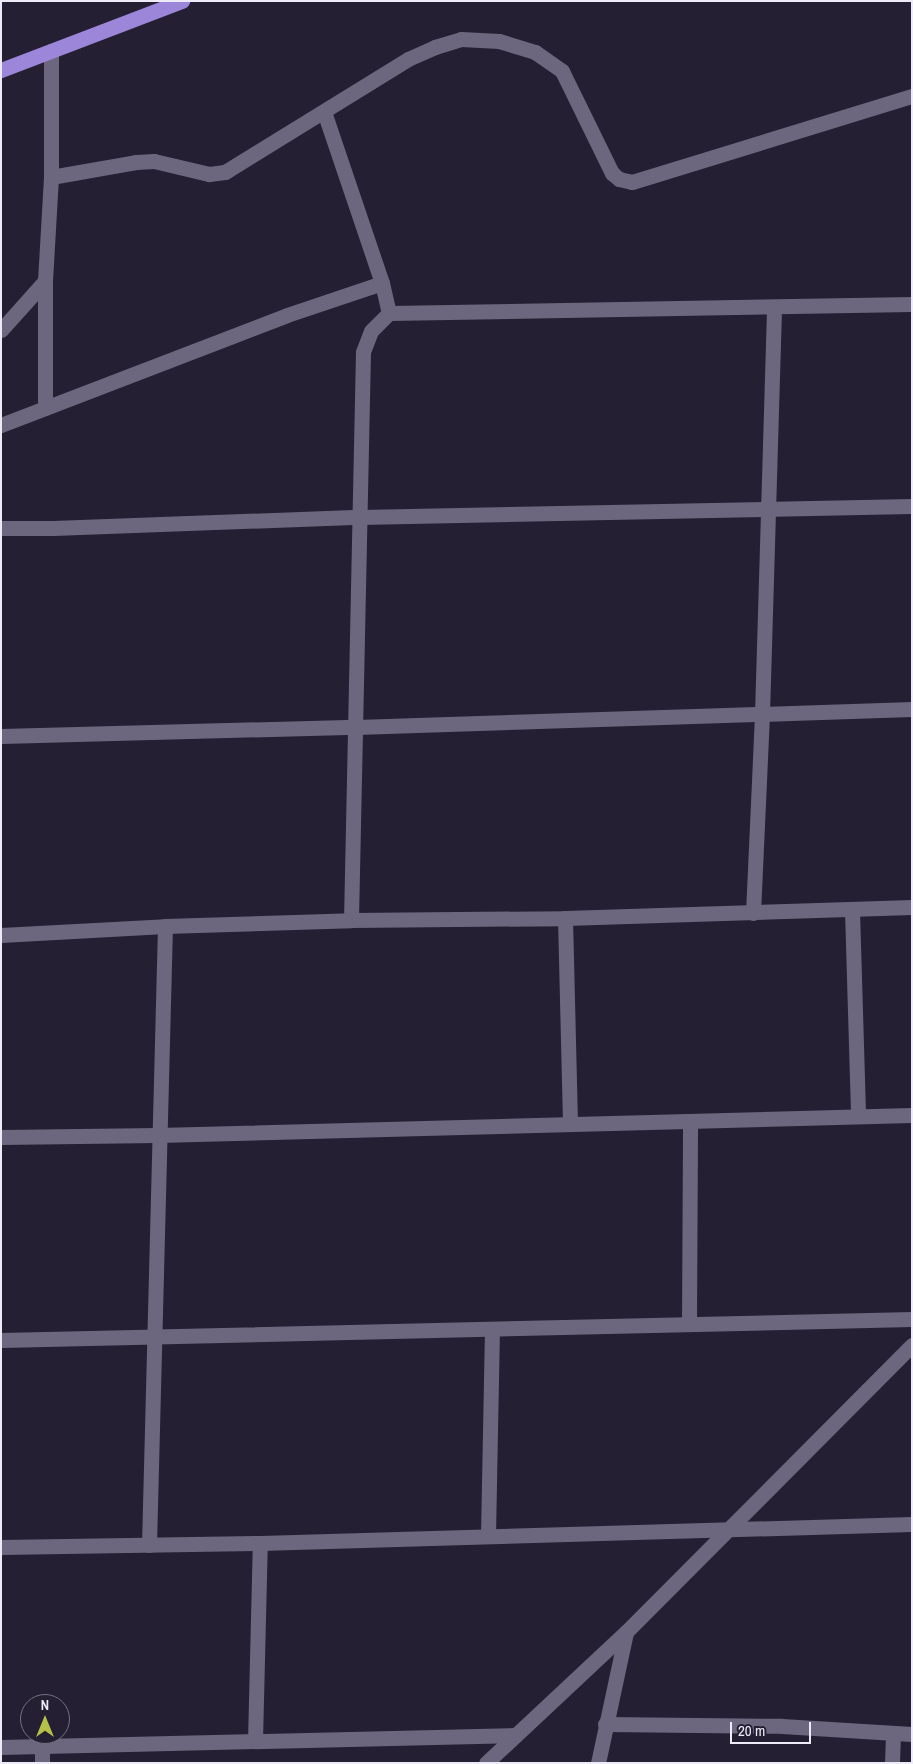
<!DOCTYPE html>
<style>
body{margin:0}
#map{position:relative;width:913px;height:1764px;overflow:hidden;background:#241f33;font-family:"Archivo Narrow",sans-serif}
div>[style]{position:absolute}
.minor>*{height:15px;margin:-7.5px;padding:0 7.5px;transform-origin:7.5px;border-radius:7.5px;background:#6c677e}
.trunk>*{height:15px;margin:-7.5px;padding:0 7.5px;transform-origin:7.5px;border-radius:7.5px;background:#9c86d9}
span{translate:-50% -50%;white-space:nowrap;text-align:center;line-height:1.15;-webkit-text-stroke:4.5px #241f33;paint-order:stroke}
.frame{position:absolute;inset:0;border:2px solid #eeebf9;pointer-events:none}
.north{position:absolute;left:20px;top:1694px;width:50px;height:50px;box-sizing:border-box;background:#241f33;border:1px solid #757182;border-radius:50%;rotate:0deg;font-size:14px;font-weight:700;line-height:20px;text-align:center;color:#eeebf9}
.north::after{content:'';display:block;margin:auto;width:18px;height:22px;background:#b6c149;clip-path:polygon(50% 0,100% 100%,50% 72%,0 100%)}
.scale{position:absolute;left:730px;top:1722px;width:81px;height:22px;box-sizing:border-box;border:2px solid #eeebf9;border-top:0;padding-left:6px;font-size:15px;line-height:18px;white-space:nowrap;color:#eeebf9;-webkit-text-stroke:4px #241f33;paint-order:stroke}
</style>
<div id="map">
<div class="minor">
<i style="left:51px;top:177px;width:86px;rotate:-10deg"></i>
<i style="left:136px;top:162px;width:18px;rotate:-3deg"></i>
<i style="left:154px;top:161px;width:57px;rotate:13.3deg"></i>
<i style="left:209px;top:174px;width:16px;rotate:-7deg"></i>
<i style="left:225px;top:172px;width:215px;rotate:-31.7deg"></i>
<i style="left:408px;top:59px;width:30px;rotate:-24deg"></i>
<i style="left:435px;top:47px;width:27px;rotate:-17deg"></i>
<i style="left:461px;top:39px;width:38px;rotate:3deg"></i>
<i style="left:499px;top:41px;width:38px;rotate:17deg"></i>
<i style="left:535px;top:52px;width:33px;rotate:35deg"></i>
<i style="left:562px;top:71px;width:114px;rotate:63.9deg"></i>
<i style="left:612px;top:173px;width:9px;rotate:41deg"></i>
<i style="left:619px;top:179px;width:13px;rotate:13deg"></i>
<i style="left:632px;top:182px;width:293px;rotate:-17.1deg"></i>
<i style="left:382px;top:283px;width:31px;rotate:77deg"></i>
<i style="left:389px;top:313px;width:25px;rotate:135deg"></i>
<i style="left:371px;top:331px;width:22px;rotate:111deg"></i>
<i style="left:363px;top:352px;width:568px;rotate:91.21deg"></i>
<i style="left:351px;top:920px;width:214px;rotate:-0.5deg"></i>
<i style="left:565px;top:918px;width:347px;rotate:-1.8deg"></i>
<i style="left:389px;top:313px;width:523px;rotate:-0.99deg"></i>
<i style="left:1px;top:330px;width:66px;rotate:-48.1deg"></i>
<i style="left:45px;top:408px;width:127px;rotate:-90deg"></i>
<i style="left:45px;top:281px;width:104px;rotate:-86.7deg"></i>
<i style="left:51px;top:177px;width:126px;rotate:-90deg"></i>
<i style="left:1px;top:425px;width:306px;rotate:-21deg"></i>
<i style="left:287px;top:315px;width:100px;rotate:-18.6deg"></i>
<i style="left:382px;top:283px;width:181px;rotate:-108.7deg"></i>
<i style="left:1px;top:528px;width:52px"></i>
<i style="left:53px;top:528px;width:307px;rotate:-2.1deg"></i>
<i style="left:360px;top:517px;width:552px;rotate:-1.14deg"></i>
<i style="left:1px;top:736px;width:355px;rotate:-1.5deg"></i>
<i style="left:356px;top:727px;width:556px;rotate:-1.85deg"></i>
<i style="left:852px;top:910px;width:206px;rotate:88.3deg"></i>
<i style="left:753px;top:913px;width:199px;rotate:-87.4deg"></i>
<i style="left:762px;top:714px;width:406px;rotate:-88.3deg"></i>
<i style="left:565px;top:918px;width:205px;rotate:88.6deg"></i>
<i style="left:1px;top:935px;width:164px;rotate:-3.1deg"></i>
<i style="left:165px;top:926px;width:186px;rotate:-1.8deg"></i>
<i style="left:1px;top:1137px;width:157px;rotate:-0.7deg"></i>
<i style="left:158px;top:1135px;width:754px;rotate:-1.52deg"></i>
<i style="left:689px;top:1324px;width:203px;rotate:-89.7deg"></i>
<i style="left:1px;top:1340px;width:911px;rotate:-1.32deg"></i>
<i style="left:488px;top:1536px;width:206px;rotate:-88.9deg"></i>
<i style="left:149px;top:1545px;width:619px;rotate:-88.52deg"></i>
<i style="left:1px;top:1547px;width:259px;rotate:-0.9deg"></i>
<i style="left:260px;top:1543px;width:652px;rotate:-1.67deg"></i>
<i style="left:605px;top:1724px;width:177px;rotate:0.6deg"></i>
<i style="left:782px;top:1726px;width:130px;rotate:3.5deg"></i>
<i style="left:255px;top:1741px;width:198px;rotate:-88.6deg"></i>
<i style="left:1px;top:1747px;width:515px;rotate:-1.33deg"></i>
<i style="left:42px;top:1763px;width:17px;rotate:-90deg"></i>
<i style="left:486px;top:1763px;width:192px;rotate:-43.1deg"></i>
<i style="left:626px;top:1632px;width:405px;rotate:-45.1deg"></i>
<i style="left:598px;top:1763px;width:134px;rotate:-77.9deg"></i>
<i style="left:892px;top:1763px;width:30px;rotate:-88deg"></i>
</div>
<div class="trunk">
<i style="left:1px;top:70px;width:194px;rotate:-20.9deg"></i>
</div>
<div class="frame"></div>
<div class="north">N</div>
<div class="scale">20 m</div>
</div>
